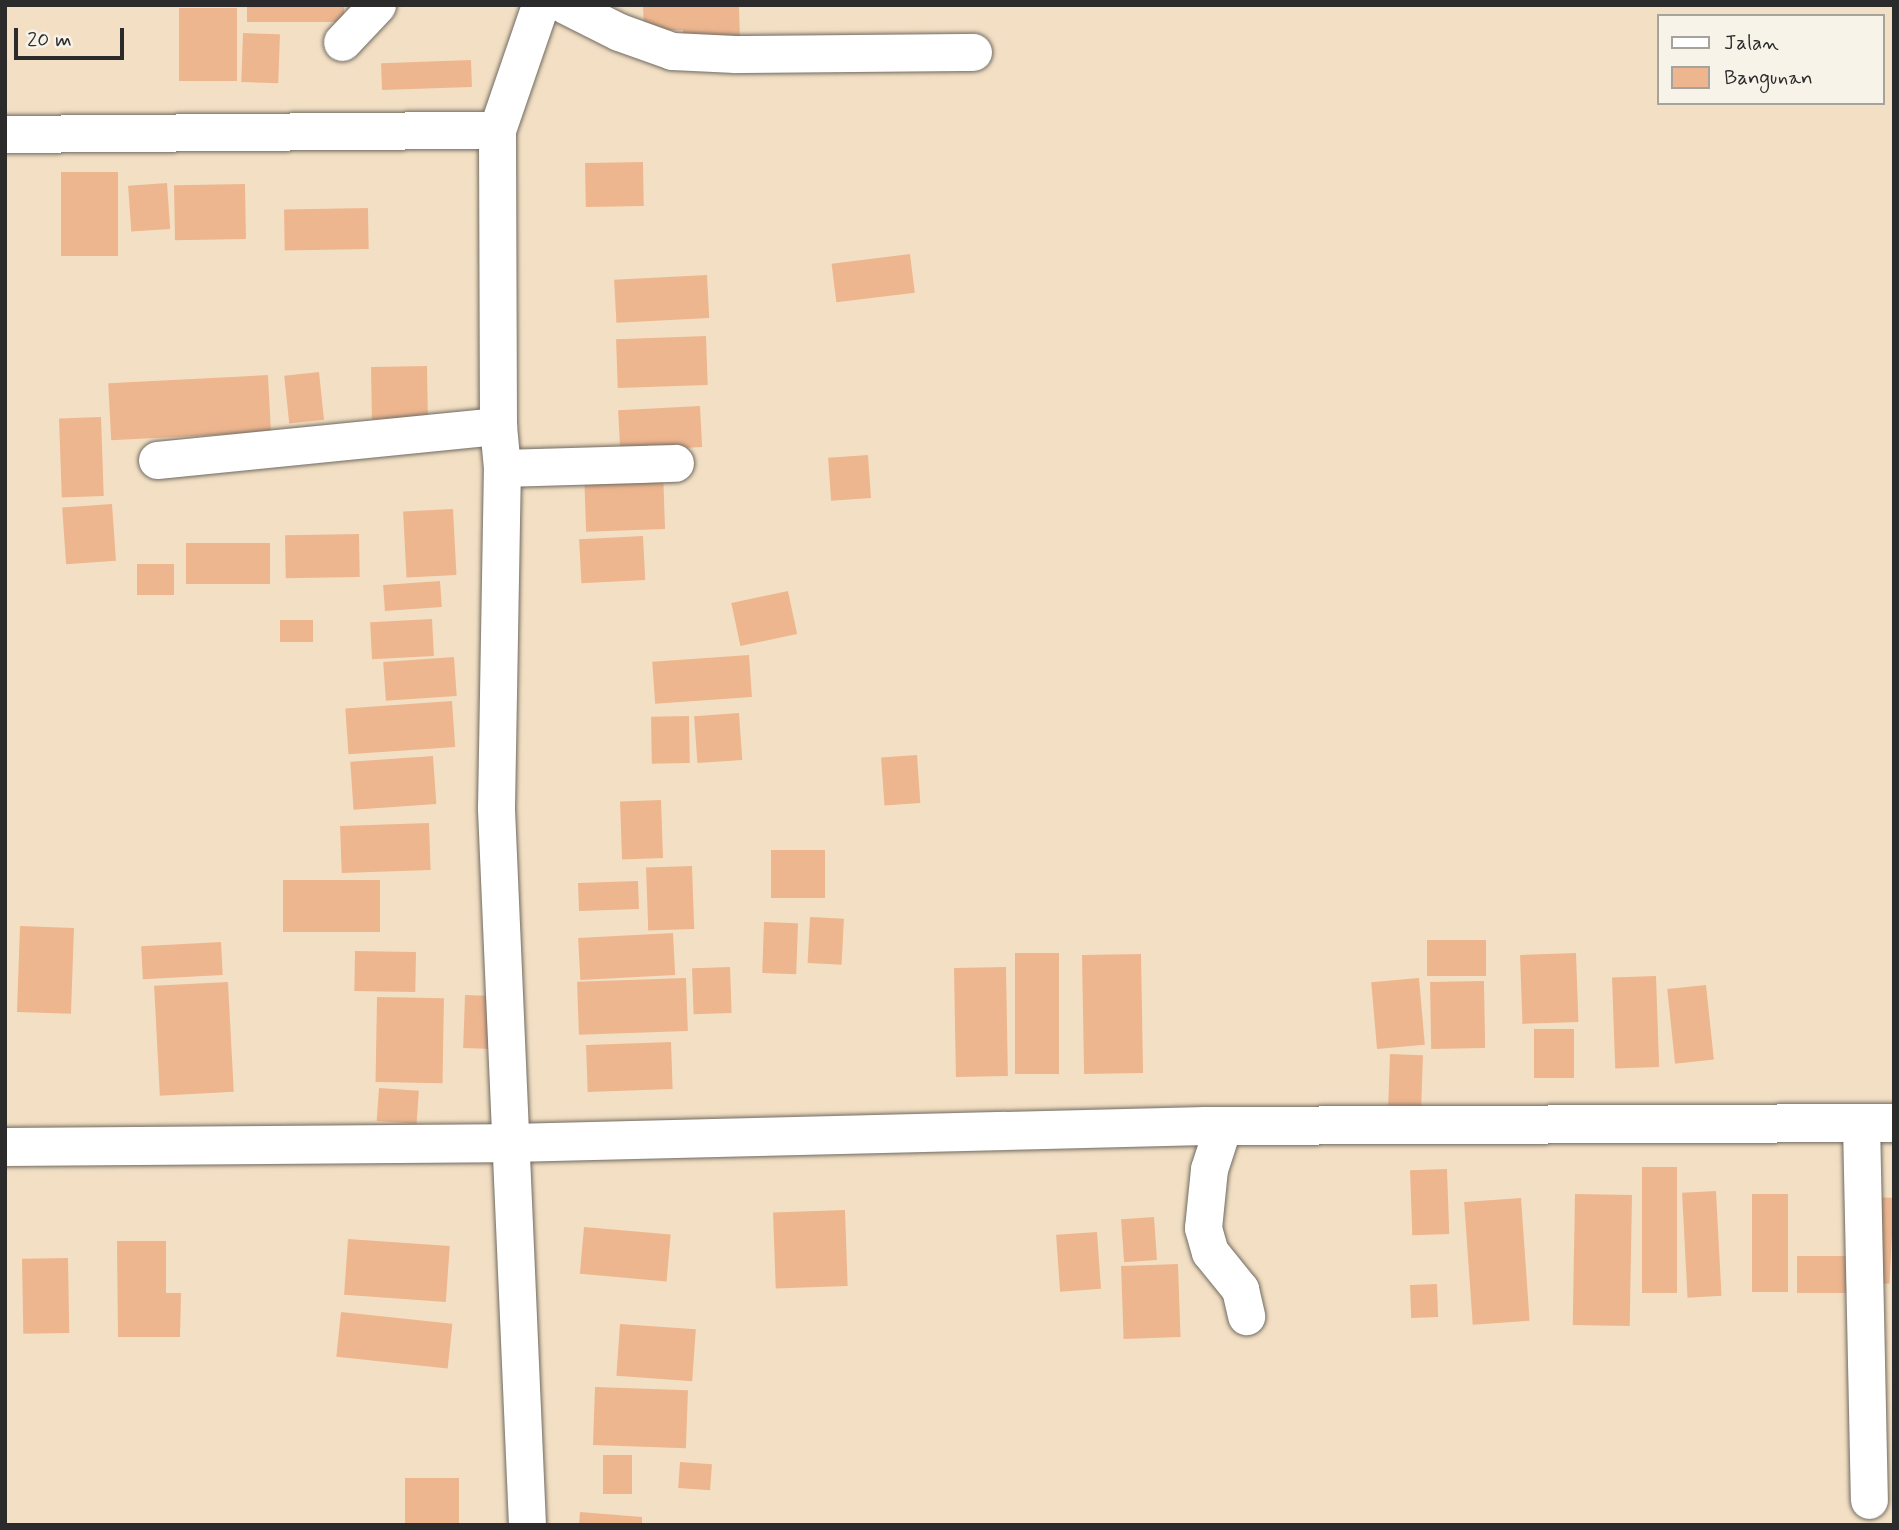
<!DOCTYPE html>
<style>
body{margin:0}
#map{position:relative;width:1899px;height:1530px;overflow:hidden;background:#f3e0c4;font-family:Mynerve,sans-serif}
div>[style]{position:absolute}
.building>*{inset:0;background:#eeb68f;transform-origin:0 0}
.roads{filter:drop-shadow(0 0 2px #716a61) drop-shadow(0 0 2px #716a61)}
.minor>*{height:37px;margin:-18.5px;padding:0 18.5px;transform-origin:18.5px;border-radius:18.5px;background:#fff}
.tertiary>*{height:38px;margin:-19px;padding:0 19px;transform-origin:19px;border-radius:19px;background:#fff}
span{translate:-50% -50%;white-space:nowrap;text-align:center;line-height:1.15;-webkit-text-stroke:6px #f7f3e8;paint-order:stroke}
.frame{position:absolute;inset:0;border:7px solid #2b2b2b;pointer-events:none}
.legend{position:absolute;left:1657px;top:14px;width:228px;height:91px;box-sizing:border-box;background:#f7f3e8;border:2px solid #a5a39c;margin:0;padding:9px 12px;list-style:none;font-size:21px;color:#2b2b2b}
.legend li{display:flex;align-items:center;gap:14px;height:35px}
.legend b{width:35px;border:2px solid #a5a39c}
.scale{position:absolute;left:14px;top:28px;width:110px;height:32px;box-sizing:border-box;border:4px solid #2b2b2b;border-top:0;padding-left:9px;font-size:21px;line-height:24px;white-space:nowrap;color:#2b2b2b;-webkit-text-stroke:5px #f7f3e8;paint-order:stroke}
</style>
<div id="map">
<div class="building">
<i style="left:247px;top:5px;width:97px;height:17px"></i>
<i style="clip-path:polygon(643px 5px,739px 5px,740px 42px,683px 44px,683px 30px,644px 31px)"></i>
<i style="left:179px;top:8px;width:58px;height:73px"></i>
<i style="left:243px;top:33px;width:37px;height:49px;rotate:2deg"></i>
<i style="left:471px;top:60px;width:27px;height:90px;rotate:88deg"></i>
<i style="left:643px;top:162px;width:44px;height:58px;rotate:89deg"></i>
<i style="left:61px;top:172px;width:57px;height:84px"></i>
<i style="left:167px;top:183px;width:46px;height:39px;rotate:86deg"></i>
<i style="left:245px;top:184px;width:55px;height:71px;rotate:89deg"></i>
<i style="left:368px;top:208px;width:41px;height:84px;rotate:89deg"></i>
<i style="left:910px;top:254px;width:39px;height:79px;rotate:83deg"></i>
<i style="left:707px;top:275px;width:43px;height:93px;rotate:87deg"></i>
<i style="left:706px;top:336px;width:49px;height:90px;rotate:88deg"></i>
<i style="left:427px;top:366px;width:52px;height:56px;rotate:89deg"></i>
<i style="left:319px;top:372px;width:48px;height:35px;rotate:84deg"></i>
<i style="left:268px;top:375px;width:57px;height:160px;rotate:87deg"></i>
<i style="left:700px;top:406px;width:41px;height:82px;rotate:87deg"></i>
<i style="left:101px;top:417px;width:79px;height:42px;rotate:88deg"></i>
<i style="left:868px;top:455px;width:43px;height:40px;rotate:86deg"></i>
<i style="left:663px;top:470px;width:59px;height:79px;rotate:88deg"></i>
<i style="left:112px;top:504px;width:57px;height:50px;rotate:86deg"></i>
<i style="left:453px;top:509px;width:66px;height:50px;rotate:87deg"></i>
<i style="left:359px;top:534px;width:43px;height:74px;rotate:89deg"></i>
<i style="left:643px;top:536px;width:44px;height:64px;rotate:87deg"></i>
<i style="left:270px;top:543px;width:41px;height:84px;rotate:90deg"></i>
<i style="left:137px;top:564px;width:37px;height:31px"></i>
<i style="left:440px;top:581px;width:26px;height:57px;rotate:86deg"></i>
<i style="left:788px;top:591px;width:44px;height:58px;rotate:78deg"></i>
<i style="left:432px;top:619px;width:37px;height:62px;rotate:87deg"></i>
<i style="left:280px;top:620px;width:33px;height:22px"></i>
<i style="left:749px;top:655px;width:42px;height:97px;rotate:86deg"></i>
<i style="left:454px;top:657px;width:39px;height:71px;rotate:86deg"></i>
<i style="left:452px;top:701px;width:46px;height:107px;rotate:86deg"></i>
<i style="left:739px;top:713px;width:47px;height:45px;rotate:86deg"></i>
<i style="left:689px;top:716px;width:47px;height:38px;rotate:89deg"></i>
<i style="left:917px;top:755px;width:48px;height:36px;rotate:86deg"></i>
<i style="left:433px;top:756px;width:48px;height:83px;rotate:86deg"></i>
<i style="left:661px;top:800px;width:58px;height:41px;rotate:88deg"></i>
<i style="left:429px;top:823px;width:47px;height:89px;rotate:88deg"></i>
<i style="left:771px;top:850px;width:54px;height:48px"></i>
<i style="left:692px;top:866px;width:63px;height:46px;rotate:88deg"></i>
<i style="left:380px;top:880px;width:52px;height:97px;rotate:90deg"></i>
<i style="left:638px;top:881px;width:28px;height:60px;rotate:88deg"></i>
<i style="left:810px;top:917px;width:34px;height:46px;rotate:3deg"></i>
<i style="left:764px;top:922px;width:34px;height:51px;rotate:2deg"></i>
<i style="left:20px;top:926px;width:54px;height:86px;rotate:2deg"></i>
<i style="left:673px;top:933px;width:42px;height:95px;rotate:87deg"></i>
<i style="left:1427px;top:940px;width:59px;height:36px"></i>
<i style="left:221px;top:942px;width:33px;height:80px;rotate:87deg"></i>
<i style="left:355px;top:951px;width:61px;height:40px;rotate:1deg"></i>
<i style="left:1015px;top:953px;width:44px;height:121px"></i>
<i style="left:1576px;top:953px;width:69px;height:56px;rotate:88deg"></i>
<i style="left:1141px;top:954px;width:119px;height:59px;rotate:89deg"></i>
<i style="left:730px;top:967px;width:46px;height:38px;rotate:88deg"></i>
<i style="left:1006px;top:967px;width:109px;height:52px;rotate:89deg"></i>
<i style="left:1656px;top:976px;width:91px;height:44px;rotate:88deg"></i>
<i style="left:686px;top:978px;width:53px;height:109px;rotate:88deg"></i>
<i style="left:1419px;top:978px;width:67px;height:48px;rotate:85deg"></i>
<i style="left:1484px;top:981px;width:67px;height:54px;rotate:89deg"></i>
<i style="left:228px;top:982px;width:110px;height:74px;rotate:87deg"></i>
<i style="left:1706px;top:985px;width:75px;height:39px;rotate:84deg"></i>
<i style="left:465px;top:995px;width:29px;height:53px;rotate:2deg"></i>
<i style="left:377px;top:997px;width:67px;height:85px;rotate:1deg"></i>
<i style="left:1574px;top:1029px;width:49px;height:40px;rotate:90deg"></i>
<i style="left:671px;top:1042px;width:47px;height:85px;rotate:88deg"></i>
<i style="left:1390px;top:1054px;width:33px;height:51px;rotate:2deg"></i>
<i style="left:379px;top:1088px;width:40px;height:33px;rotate:4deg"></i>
<i style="left:1642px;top:1167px;width:35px;height:126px"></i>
<i style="left:1447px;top:1169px;width:65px;height:37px;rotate:88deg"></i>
<i style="left:1716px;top:1191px;width:105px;height:34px;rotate:87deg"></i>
<i style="left:1575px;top:1194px;width:57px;height:131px;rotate:1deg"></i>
<i style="left:1752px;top:1194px;width:36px;height:98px"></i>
<i style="left:1876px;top:1197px;width:18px;height:86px;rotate:3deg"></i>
<i style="left:1521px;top:1198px;width:123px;height:57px;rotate:86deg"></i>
<i style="left:845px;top:1210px;width:76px;height:72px;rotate:88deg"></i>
<i style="left:1154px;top:1217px;width:43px;height:33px;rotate:86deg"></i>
<i style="left:584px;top:1227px;width:87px;height:47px;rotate:5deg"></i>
<i style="left:1097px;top:1232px;width:57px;height:41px;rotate:86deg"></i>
<i style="left:348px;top:1239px;width:102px;height:56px;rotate:4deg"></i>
<i style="clip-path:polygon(117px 1241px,166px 1241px,166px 1293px,181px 1293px,180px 1337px,118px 1337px)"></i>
<i style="left:1797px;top:1256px;width:50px;height:37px"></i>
<i style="left:68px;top:1258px;width:75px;height:46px;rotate:89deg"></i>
<i style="left:1178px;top:1264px;width:73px;height:57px;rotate:88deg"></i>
<i style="left:1437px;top:1284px;width:33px;height:27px;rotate:88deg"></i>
<i style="left:341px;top:1312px;width:112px;height:45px;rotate:6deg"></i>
<i style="left:620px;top:1324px;width:76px;height:52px;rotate:4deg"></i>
<i style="left:595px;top:1387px;width:93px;height:58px;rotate:2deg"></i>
<i style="left:603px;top:1455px;width:29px;height:39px"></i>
<i style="left:680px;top:1462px;width:32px;height:26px;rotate:4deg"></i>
<i style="left:405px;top:1478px;width:54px;height:47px"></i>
<i style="clip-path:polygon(580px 1512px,642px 1517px,642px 1525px,579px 1525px)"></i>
</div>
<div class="roads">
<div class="minor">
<i style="left:565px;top:5px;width:60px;rotate:26.6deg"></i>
<i style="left:619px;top:32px;width:56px;rotate:19.7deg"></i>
<i style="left:672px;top:51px;width:63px;rotate:2.7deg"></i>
<i style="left:735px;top:54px;width:238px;rotate:-0.5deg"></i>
<i style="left:342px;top:42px;width:51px;rotate:-46.6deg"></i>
<i style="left:5px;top:134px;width:492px;rotate:-0.5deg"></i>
<i style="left:157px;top:460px;width:343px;rotate:-5.7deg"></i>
<i style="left:502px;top:468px;width:173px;rotate:-1.7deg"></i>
<i style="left:1861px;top:1123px;width:377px;rotate:88.8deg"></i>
<i style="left:1223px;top:1126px;width:45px;rotate:108deg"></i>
<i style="left:1209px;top:1169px;width:59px;rotate:95.8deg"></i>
<i style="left:1203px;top:1228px;width:25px;rotate:74deg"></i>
<i style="left:1210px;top:1252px;width:48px;rotate:51deg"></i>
<i style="left:1240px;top:1289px;width:28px;rotate:77deg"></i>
<i style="left:527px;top:1525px;width:718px;rotate:-92.48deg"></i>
<i style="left:496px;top:808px;width:340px;rotate:-89deg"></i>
<i style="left:502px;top:468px;width:42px;rotate:-95.4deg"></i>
<i style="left:498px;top:426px;width:296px;rotate:-90.2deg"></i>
<i style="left:497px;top:130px;width:132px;rotate:-71deg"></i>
</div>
<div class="tertiary">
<i style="left:5px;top:1147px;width:506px;rotate:-0.45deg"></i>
<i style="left:511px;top:1143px;width:695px;rotate:-1.4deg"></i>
<i style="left:1206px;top:1126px;width:688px;rotate:-0.25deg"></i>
</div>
</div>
<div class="frame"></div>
<ul class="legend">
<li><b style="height:9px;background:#fff"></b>Jalan</li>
<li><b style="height:19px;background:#eeb68f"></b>Bangunan</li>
</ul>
<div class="scale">20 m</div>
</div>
